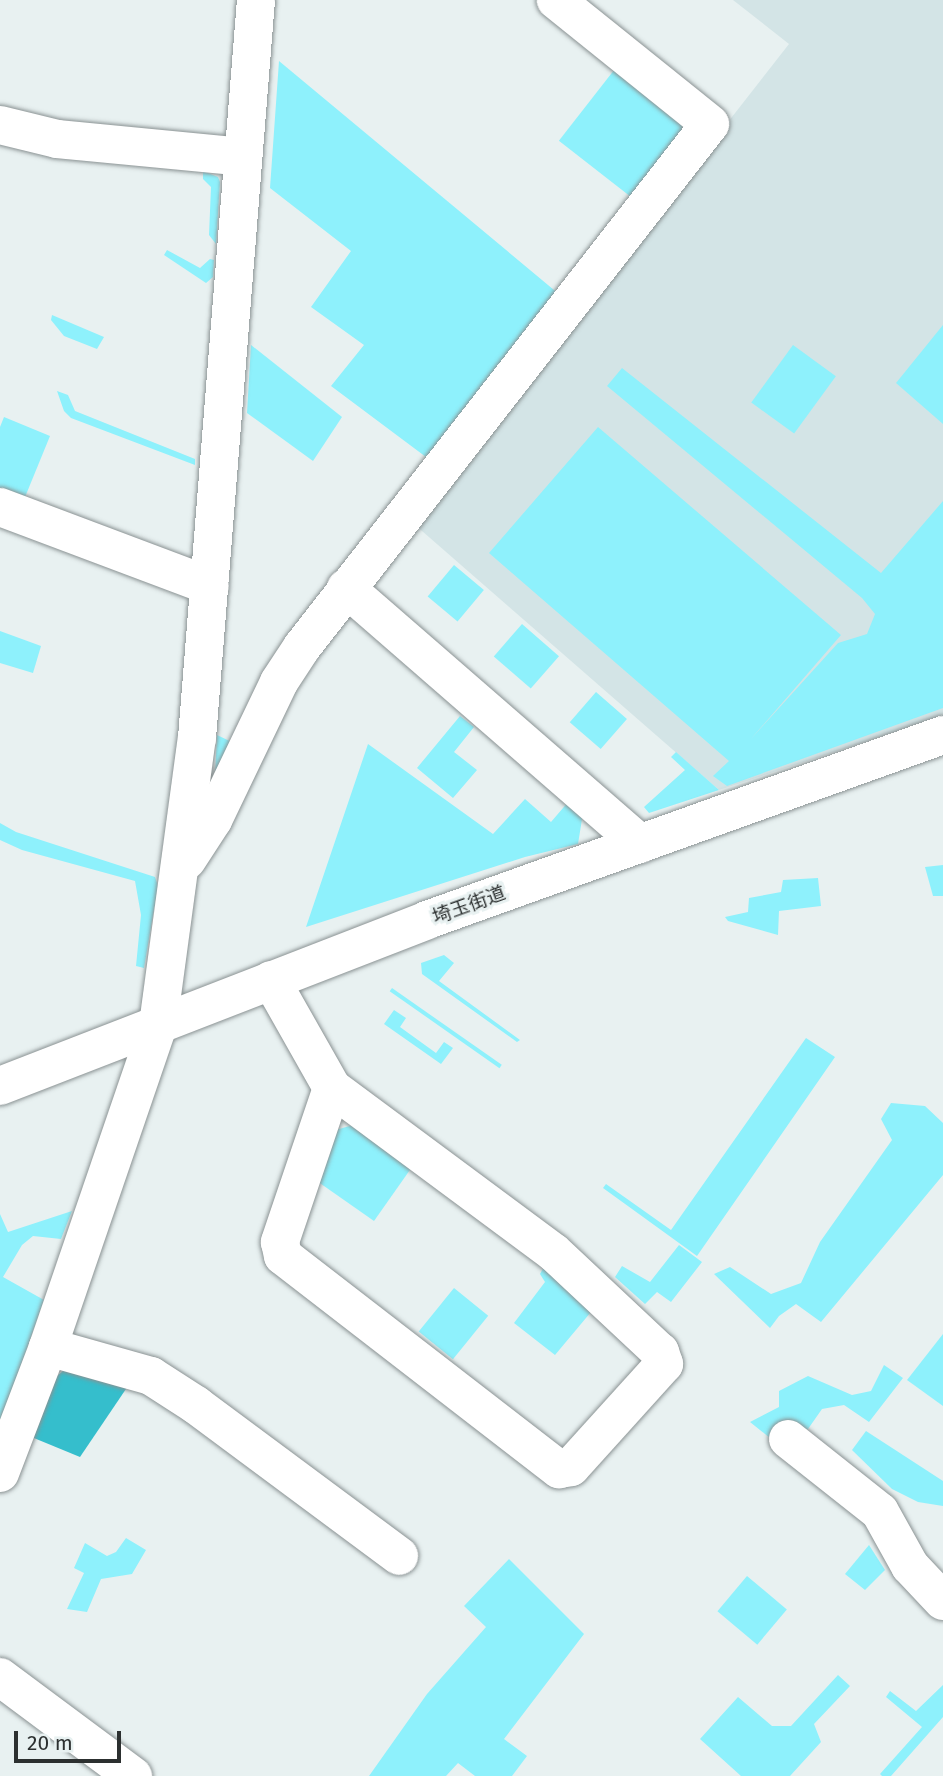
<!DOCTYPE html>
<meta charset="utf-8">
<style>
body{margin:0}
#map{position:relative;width:943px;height:1776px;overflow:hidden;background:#e8f1f1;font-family:"Fira Sans","Noto Sans JP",sans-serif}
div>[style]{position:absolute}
.built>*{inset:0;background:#d3e4e6}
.green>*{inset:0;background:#8ef1fc;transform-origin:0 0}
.water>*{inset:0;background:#35becc}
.roads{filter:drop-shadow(0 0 2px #8a9293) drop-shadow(0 0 2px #8a9293)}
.minor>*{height:38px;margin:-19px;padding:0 19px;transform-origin:19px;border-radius:19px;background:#fff}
span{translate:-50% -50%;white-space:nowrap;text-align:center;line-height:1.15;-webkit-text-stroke:6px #e8f1f1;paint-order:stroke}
.street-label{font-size:19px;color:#2c3030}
.scale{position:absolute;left:14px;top:1731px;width:107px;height:32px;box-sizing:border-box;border:4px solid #2c3030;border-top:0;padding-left:9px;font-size:21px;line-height:24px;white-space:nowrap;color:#2c3030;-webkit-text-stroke:5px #e8f1f1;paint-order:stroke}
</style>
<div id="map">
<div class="built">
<i style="clip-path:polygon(733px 0,943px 0,943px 716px,719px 790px,414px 524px,789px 44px)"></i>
</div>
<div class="green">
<i style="clip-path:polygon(279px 61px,560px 295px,430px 460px,331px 386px,364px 345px,311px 307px,351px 251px,270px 188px)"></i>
<i style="left:618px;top:65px;width:96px;height:96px;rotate:38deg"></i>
<i style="clip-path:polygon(203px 171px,218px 177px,220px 182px,216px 244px,209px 235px,211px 187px,203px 179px)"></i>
<i style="clip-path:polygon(167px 250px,200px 268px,210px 259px,214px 260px,213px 277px,206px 283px,164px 255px)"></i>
<i style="clip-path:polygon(52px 315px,104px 337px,97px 349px,64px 336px,51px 320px)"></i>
<i style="clip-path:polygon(943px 325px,943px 424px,896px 383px)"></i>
<i style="clip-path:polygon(251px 345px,342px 417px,313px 461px,247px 413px)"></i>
<i style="left:793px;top:345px;width:53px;height:71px;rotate:36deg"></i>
<i style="clip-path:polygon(622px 368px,881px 573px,943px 501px,943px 708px,727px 786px,713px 776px,729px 761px,489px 553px,598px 427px,841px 635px,750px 740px,838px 643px,867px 634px,875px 614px,862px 598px,607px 386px)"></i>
<i style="clip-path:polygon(57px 391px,68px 395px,75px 411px,195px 459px,195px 465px,71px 418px,64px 411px)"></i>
<i style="clip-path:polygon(4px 417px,50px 436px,23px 502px,0 493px,0 427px)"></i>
<i style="left:454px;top:565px;width:39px;height:41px;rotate:40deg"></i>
<i style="left:522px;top:624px;width:49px;height:43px;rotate:41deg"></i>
<i style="clip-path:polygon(0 631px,41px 646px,33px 673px,0 663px)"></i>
<i style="left:596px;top:692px;width:41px;height:40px;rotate:41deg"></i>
<i style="clip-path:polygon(460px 716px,474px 727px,454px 752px,477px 770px,453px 798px,417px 768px)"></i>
<i style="clip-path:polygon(217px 735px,238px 745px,214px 795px)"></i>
<i style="clip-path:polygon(368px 744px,493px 834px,525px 799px,551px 822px,569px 801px,583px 813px,578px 844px,525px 857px,306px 927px)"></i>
<i style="clip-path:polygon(676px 752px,719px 790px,649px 813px,644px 807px,685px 770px,671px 757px)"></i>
<i style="clip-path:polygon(0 823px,16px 832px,155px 877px,158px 886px,144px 968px,136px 966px,141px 915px,135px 881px,22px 850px,0 840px)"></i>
<i style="clip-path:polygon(943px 865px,943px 896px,933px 896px,925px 867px)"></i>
<i style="clip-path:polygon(818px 878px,821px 906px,779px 911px,778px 935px,728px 921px,725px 917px,748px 912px,749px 898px,781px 892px,783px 880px)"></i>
<i style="clip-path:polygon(444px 955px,454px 963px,439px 981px,520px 1040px,517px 1042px,422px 974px,421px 963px)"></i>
<i style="left:392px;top:988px;width:134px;height:4px;rotate:35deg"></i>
<i style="clip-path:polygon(394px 1010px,406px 1018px,400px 1027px,436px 1053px,444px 1042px,453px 1048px,441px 1064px,384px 1024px)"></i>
<i style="clip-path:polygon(806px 1038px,835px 1057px,697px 1256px,603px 1188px,606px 1184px,671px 1230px)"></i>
<i style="clip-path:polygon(891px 1103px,925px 1106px,943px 1123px,943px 1175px,821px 1322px,796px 1304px,779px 1316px,770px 1328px,714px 1274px,730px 1267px,771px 1294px,801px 1283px,820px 1242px,892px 1140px,881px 1119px)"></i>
<i style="clip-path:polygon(353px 1125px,412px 1167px,374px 1221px,314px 1179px,329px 1132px)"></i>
<i style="clip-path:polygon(72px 1211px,61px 1239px,33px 1236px,22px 1245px,3px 1277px,44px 1300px,0 1425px,0 1214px,8px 1232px)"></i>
<i style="clip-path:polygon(679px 1245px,702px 1262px,671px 1302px,657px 1292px,645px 1304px,615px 1277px,622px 1266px,650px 1282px)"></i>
<i style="clip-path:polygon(545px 1265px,591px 1312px,555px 1355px,514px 1323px,545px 1282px,540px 1274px)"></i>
<i style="left:454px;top:1288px;width:44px;height:56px;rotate:39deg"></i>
<i style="clip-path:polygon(943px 1334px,943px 1406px,907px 1380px)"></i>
<i style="clip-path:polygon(884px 1365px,903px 1378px,869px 1422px,844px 1405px,822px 1409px,808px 1429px,770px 1438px,750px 1422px,779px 1407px,779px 1391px,808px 1376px,852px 1395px,871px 1391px)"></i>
<i style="clip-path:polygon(866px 1431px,943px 1481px,943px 1506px,918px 1502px,892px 1489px,852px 1450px)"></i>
<i style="clip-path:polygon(126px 1538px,146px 1550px,132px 1574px,101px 1579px,87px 1612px,67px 1609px,84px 1573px,74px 1568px,85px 1543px,107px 1556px,116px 1552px)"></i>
<i style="clip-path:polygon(869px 1545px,885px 1570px,865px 1590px,845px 1574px)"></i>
<i style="clip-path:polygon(509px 1559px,584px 1634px,504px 1739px,527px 1756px,512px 1776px,475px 1776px,458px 1763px,446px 1776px,369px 1776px,427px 1694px,486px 1627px,464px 1606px)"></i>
<i style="left:747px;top:1576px;width:52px;height:46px;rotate:40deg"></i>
<i style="clip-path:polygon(838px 1675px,850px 1686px,814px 1724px,821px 1742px,790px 1776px,741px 1776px,700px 1739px,738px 1697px,772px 1726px,791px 1726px)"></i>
<i style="clip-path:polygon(943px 1685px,943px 1717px,891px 1776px,882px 1776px,880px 1774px,922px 1727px,886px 1697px,890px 1691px,916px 1711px)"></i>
</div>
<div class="water">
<i style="clip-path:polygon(64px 1370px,128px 1386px,80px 1457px,29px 1436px,50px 1382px)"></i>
</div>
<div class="roads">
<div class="minor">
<i style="left:0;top:125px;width:59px;rotate:13.8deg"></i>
<i style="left:57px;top:139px;width:187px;rotate:5.5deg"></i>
<i style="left:0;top:507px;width:224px;rotate:20.6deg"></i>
<i style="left:346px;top:588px;width:390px;rotate:41deg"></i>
<i style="left:187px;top:860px;width:48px;rotate:-57deg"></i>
<i style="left:213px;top:820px;width:153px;rotate:-64.4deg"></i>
<i style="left:279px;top:682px;width:42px;rotate:-56.7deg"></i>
<i style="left:302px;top:647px;width:663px;rotate:-52.04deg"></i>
<i style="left:710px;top:124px;width:198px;rotate:-141.2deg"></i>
<i style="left:271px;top:980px;width:124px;rotate:60.5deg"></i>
<i style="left:332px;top:1088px;width:163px;rotate:108.7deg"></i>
<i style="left:280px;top:1242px;width:14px;rotate:78deg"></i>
<i style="left:283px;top:1256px;width:349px;rotate:37.7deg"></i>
<i style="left:559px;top:1469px;width:12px;rotate:-9deg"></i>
<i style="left:571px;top:1467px;width:139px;rotate:-47.9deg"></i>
<i style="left:664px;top:1364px;width:13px;rotate:-108deg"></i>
<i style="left:660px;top:1352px;width:146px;rotate:-136.9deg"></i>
<i style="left:553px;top:1252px;width:275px;rotate:-143.4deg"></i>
<i style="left:0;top:1086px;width:458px;rotate:-21.2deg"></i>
<i style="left:427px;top:920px;width:548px;rotate:-19.72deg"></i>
<i style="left:48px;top:1347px;width:107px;rotate:15.7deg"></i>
<i style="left:151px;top:1376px;width:54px;rotate:32.8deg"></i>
<i style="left:196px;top:1405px;width:253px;rotate:36.6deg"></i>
<i style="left:788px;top:1439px;width:117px;rotate:38.4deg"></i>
<i style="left:880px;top:1512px;width:62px;rotate:60.9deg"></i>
<i style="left:910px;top:1566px;width:48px;rotate:46.7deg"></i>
<i style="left:0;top:1473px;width:135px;rotate:-69.1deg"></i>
<i style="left:48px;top:1347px;width:340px;rotate:-71.1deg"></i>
<i style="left:158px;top:1025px;width:290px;rotate:-82.3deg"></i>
<i style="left:197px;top:738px;width:740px;rotate:-85.43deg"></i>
<i style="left:0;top:1677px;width:166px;rotate:36.7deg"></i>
</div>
</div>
<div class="street-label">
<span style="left:469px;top:905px;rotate:-20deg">埼玉街道</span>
</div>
<div class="scale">20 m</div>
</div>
